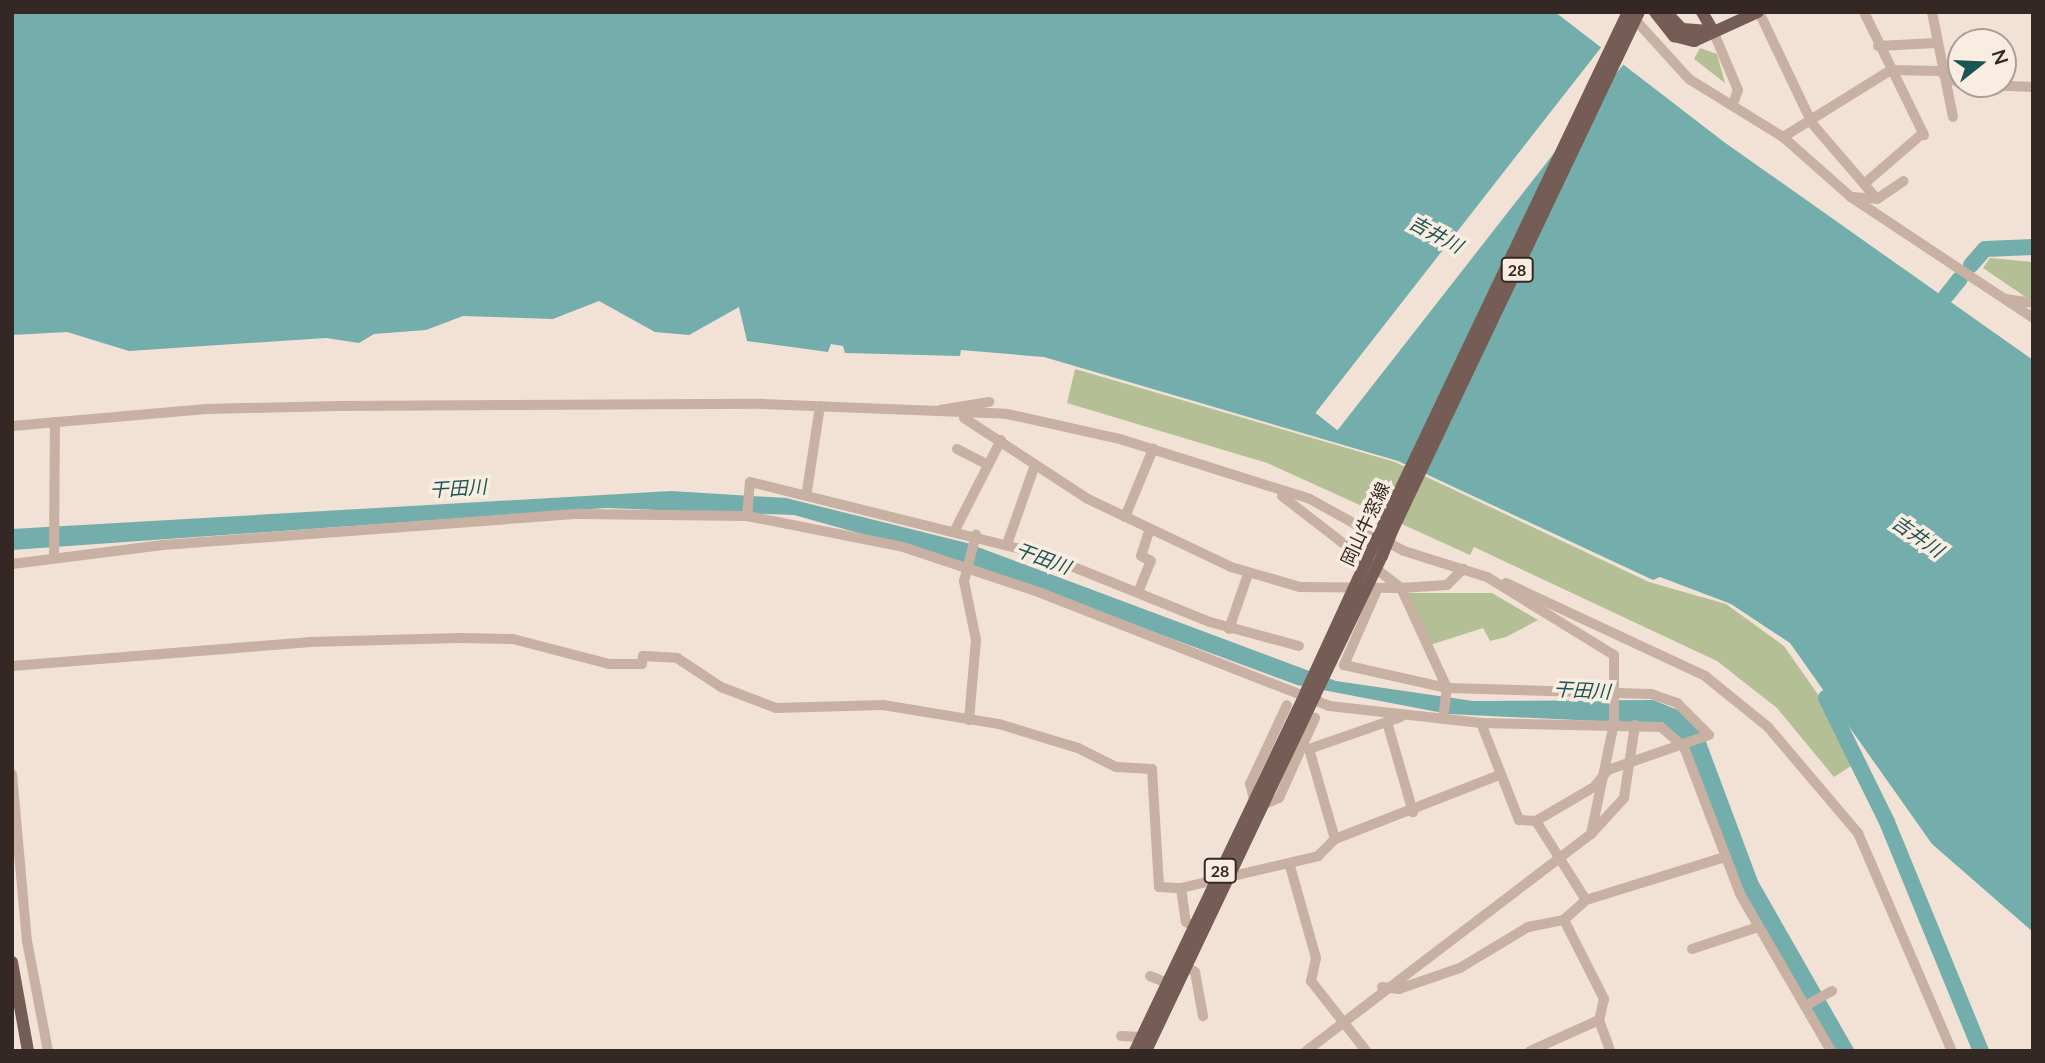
<!DOCTYPE html>
<meta charset="utf-8">
<style>
body{margin:0}
#map{position:relative;width:2045px;height:1063px;overflow:hidden;background:#f1e2d5;font-family:Lato,"Noto Sans JP",sans-serif}
div>[style]{position:absolute}
.green>*{inset:0;background:#b5bf96}
.water>*{inset:0;background:#74aeac}
.pier>*{inset:0;background:#f1e2d5;transform-origin:0 0}
.river>*{height:16px;margin:-8px;padding:0 8px;transform-origin:8px;border-radius:8px;background:#74aeac}
.minor>*{height:10px;margin:-5px;padding:0 5px;transform-origin:5px;border-radius:5px;background:#c8b0a2}
.major>*{height:12px;margin:-6px;padding:0 6px;transform-origin:6px;border-radius:6px;background:#755d55}
.major-bridge>*{height:12px;margin:-6px;padding:0 6px;transform-origin:6px;border-radius:6px;background:#755d55}
span{translate:-50% -50%;white-space:nowrap;text-align:center;line-height:1.15;-webkit-text-stroke:7px #f9ece1;paint-order:stroke}
.shield-label span{padding:2px 5px;background:#f9ece1;border:2px solid;border-radius:5px;-webkit-text-stroke-width:0}
.shield-label{font-size:16px;color:#332824;font-weight:700}
.street-label{font-size:18px;color:#332824}
.water-label{font-size:19px;color:#1a5453;font-style:italic}
.frame{position:absolute;inset:0;border:14px solid #332824;pointer-events:none}
.north{position:absolute;left:1947px;top:28px;width:70px;height:70px;box-sizing:border-box;background:#f9ece1;border:2px solid #aa9e95;border-radius:50%;rotate:72deg;font-size:19px;font-weight:700;line-height:28px;text-align:center;color:#332824}
.north::after{content:'';display:block;margin:auto;width:24px;height:32px;background:#1a5453;clip-path:polygon(50% 0,100% 100%,50% 72%,0 100%)}
</style>
<div id="map">
<div class="green">
<i style="clip-path:polygon(1700px 48px,1717px 54px,1725px 83px,1694px 59px)"></i>
<i style="clip-path:polygon(1990px 258px,2033px 262px,2033px 302px,1983px 268px)"></i>
<i style="clip-path:polygon(1075px 369px,1395px 462px,1649px 582px,1726px 604px,1784px 646px,1819px 696px,1851px 766px,1834px 777px,1777px 708px,1717px 661px,1474px 547px,1470px 555px,1267px 463px,1067px 403px)"></i>
<i style="clip-path:polygon(1408px 593px,1492px 593px,1538px 620px,1506px 637px,1490px 641px,1483px 628px,1430px 645px)"></i>
</div>
<div class="water">
<i style="clip-path:polygon(12px 12px,1555px 12px,1724px 142px,2033px 360px,2033px 932px,1932px 844px,1790px 643px,1731px 604px,1660px 577px,1653px 580px,1398px 461px,1044px 357px,961px 350px,960px 356px,845px 353px,843px 346px,831px 344px,828px 352px,747px 341px,739px 307px,689px 335px,655px 332px,599px 301px,553px 319px,463px 316px,426px 330px,374px 334px,359px 343px,326px 338px,129px 351px,67px 332px,12px 335px)"></i>
<i style="clip-path:polygon(671px 491px,786px 498px,967px 543px,1336px 681px,1473px 701px,1653px 700px,1678px 710px,1702px 731px,1758px 881px,1855px 1051px,1833px 1051px,1744px 894px,1686px 743px,1661px 724px,1448px 714px,1297px 685px,973px 565px,794px 515px,606px 508px,12px 550px,12px 529px)"></i>
</div>
<div class="pier">
<i style="left:1603px;top:45px;width:28px;height:467px;rotate:38deg"></i>
</div>
<div class="river">
<i style="left:1971px;top:265px;width:21px;rotate:-49deg"></i>
<i style="left:1985px;top:249px;width:48px;rotate:-2.4deg"></i>
<i style="left:1946px;top:296px;width:22px;rotate:-51deg"></i>
<i style="left:1832px;top:697px;width:6px;rotate:171deg"></i>
<i style="left:1826px;top:698px;width:138px;rotate:63.8deg"></i>
<i style="left:1887px;top:822px;width:248px;rotate:67.7deg"></i>
</div>
<div class="minor">
<i style="left:1759px;top:12px;width:116px;rotate:64.5deg"></i>
<i style="left:1864px;top:12px;width:137px;rotate:64deg"></i>
<i style="left:1932px;top:12px;width:107px;rotate:78.7deg"></i>
<i style="left:1630px;top:14px;width:88px;rotate:47.8deg"></i>
<i style="left:1689px;top:79px;width:110px;rotate:31.7deg"></i>
<i style="left:1783px;top:137px;width:91px;rotate:41.4deg"></i>
<i style="left:1851px;top:197px;width:219px;rotate:33.6deg"></i>
<i style="left:1713px;top:31px;width:64px;rotate:67deg"></i>
<i style="left:1738px;top:90px;width:15px;rotate:110deg"></i>
<i style="left:1878px;top:46px;width:58px;rotate:-3deg"></i>
<i style="left:1962px;top:84px;width:71px;rotate:2.4deg"></i>
<i style="left:1809px;top:120px;width:104px;rotate:49.3deg"></i>
<i style="left:1783px;top:137px;width:127px;rotate:-31.8deg"></i>
<i style="left:1891px;top:70px;width:48px;rotate:1.2deg"></i>
<i style="left:1939px;top:71px;width:26px;rotate:31deg"></i>
<i style="left:1864px;top:184px;width:78px;rotate:-40.8deg"></i>
<i style="left:1851px;top:197px;width:26px;rotate:4deg"></i>
<i style="left:1877px;top:199px;width:32px;rotate:-34deg"></i>
<i style="left:2005px;top:299px;width:28px;rotate:8deg"></i>
<i style="left:940px;top:410px;width:50px;rotate:-9.3deg"></i>
<i style="left:964px;top:418px;width:148px;rotate:33.2deg"></i>
<i style="left:1088px;top:499px;width:158px;rotate:25.4deg"></i>
<i style="left:1231px;top:567px;width:72px;rotate:16.2deg"></i>
<i style="left:1300px;top:587px;width:101px;rotate:0.6deg"></i>
<i style="left:1401px;top:588px;width:110px;rotate:65.3deg"></i>
<i style="left:12px;top:426px;width:195px;rotate:-5deg"></i>
<i style="left:206px;top:409px;width:132px;rotate:-1.3deg"></i>
<i style="left:338px;top:406px;width:424px;rotate:-0.3deg"></i>
<i style="left:762px;top:404px;width:245px;rotate:2.3deg"></i>
<i style="left:1007px;top:414px;width:116px;rotate:12.5deg"></i>
<i style="left:1120px;top:439px;width:199px;rotate:17.5deg"></i>
<i style="left:1310px;top:499px;width:107px;rotate:29deg"></i>
<i style="left:1404px;top:551px;width:87px;rotate:17.4deg"></i>
<i style="left:1487px;top:577px;width:149px;rotate:31.6deg"></i>
<i style="left:1614px;top:655px;width:68px;rotate:90deg"></i>
<i style="left:1614px;top:723px;width:113px;rotate:101.7deg"></i>
<i style="left:1591px;top:834px;width:358px;rotate:142.7deg"></i>
<i style="left:957px;top:449px;width:35px;rotate:27deg"></i>
<i style="left:807px;top:491px;width:86px;rotate:-81.3deg"></i>
<i style="left:1282px;top:496px;width:150px;rotate:37.7deg"></i>
<i style="left:1401px;top:588px;width:46px;rotate:-3.7deg"></i>
<i style="left:1447px;top:585px;width:23px;rotate:-45deg"></i>
<i style="left:747px;top:516px;width:159px;rotate:11.2deg"></i>
<i style="left:903px;top:547px;width:145px;rotate:18.4deg"></i>
<i style="left:1041px;top:593px;width:309px;rotate:21.4deg"></i>
<i style="left:1329px;top:706px;width:153px;rotate:6.4deg"></i>
<i style="left:1481px;top:723px;width:180px;rotate:1.3deg"></i>
<i style="left:1661px;top:727px;width:30px;rotate:41deg"></i>
<i style="left:1684px;top:747px;width:157px;rotate:69.1deg"></i>
<i style="left:1740px;top:894px;width:181px;rotate:59.9deg"></i>
<i style="left:1125px;top:517px;width:74px;rotate:-67.6deg"></i>
<i style="left:955px;top:530px;width:101px;rotate:-62.9deg"></i>
<i style="left:1007px;top:544px;width:84px;rotate:-70.5deg"></i>
<i style="left:54px;top:557px;width:135px;rotate:-89.6deg"></i>
<i style="left:12px;top:564px;width:152px;rotate:-7.2deg"></i>
<i style="left:163px;top:545px;width:416px;rotate:-4.3deg"></i>
<i style="left:578px;top:514px;width:169px;rotate:0.7deg"></i>
<i style="left:747px;top:516px;width:34px;rotate:-85deg"></i>
<i style="left:750px;top:482px;width:303px;rotate:13.9deg"></i>
<i style="left:1044px;top:555px;width:179px;rotate:22deg"></i>
<i style="left:1210px;top:622px;width:92px;rotate:15.1deg"></i>
<i style="left:1506px;top:583px;width:220px;rotate:25deg"></i>
<i style="left:1705px;top:676px;width:81px;rotate:39deg"></i>
<i style="left:1768px;top:727px;width:139px;rotate:49.7deg"></i>
<i style="left:1858px;top:833px;width:237px;rotate:66.7deg"></i>
<i style="left:1139px;top:590px;width:31px;rotate:-68deg"></i>
<i style="left:1151px;top:561px;width:11px;rotate:-153deg"></i>
<i style="left:1141px;top:556px;width:28px;rotate:-72deg"></i>
<i style="left:1376px;top:592px;width:80px;rotate:113.7deg"></i>
<i style="left:1344px;top:665px;width:106px;rotate:12.6deg"></i>
<i style="left:1229px;top:629px;width:58px;rotate:-70.9deg"></i>
<i style="left:12px;top:666px;width:297px;rotate:-4.6deg"></i>
<i style="left:308px;top:642px;width:152px;rotate:-1.5deg"></i>
<i style="left:460px;top:638px;width:53px;rotate:1.1deg"></i>
<i style="left:513px;top:639px;width:100px;rotate:14.5deg"></i>
<i style="left:610px;top:664px;width:32px"></i>
<i style="left:642px;top:664px;width:8px;rotate:-83deg"></i>
<i style="left:643px;top:656px;width:34px;rotate:3deg"></i>
<i style="left:677px;top:658px;width:53px;rotate:33.4deg"></i>
<i style="left:721px;top:687px;width:59px;rotate:20.9deg"></i>
<i style="left:776px;top:708px;width:107px;rotate:-1.6deg"></i>
<i style="left:883px;top:705px;width:118px;rotate:9.3deg"></i>
<i style="left:999px;top:724px;width:83px;rotate:16.9deg"></i>
<i style="left:1078px;top:748px;width:42px;rotate:26.6deg"></i>
<i style="left:1116px;top:767px;width:36px;rotate:3deg"></i>
<i style="left:1152px;top:769px;width:118px;rotate:86.6deg"></i>
<i style="left:1159px;top:887px;width:22px;rotate:3deg"></i>
<i style="left:1181px;top:888px;width:141px;rotate:-13.1deg"></i>
<i style="left:1318px;top:856px;width:24px;rotate:-45deg"></i>
<i style="left:1335px;top:839px;width:174px;rotate:-21.3deg"></i>
<i style="left:1443px;top:719px;width:31px;rotate:-83deg"></i>
<i style="left:1447px;top:688px;width:204px;rotate:1.7deg"></i>
<i style="left:1651px;top:694px;width:28px;rotate:19deg"></i>
<i style="left:1677px;top:703px;width:45px;rotate:45deg"></i>
<i style="left:1709px;top:735px;width:107px;rotate:160.9deg"></i>
<i style="left:1608px;top:770px;width:22px;rotate:129deg"></i>
<i style="left:1594px;top:787px;width:67px;rotate:149.6deg"></i>
<i style="left:969px;top:720px;width:80px;rotate:-85deg"></i>
<i style="left:976px;top:640px;width:60px;rotate:-101.5deg"></i>
<i style="left:964px;top:581px;width:48px;rotate:-75.4deg"></i>
<i style="left:1387px;top:722px;width:94px;rotate:73.9deg"></i>
<i style="left:1481px;top:723px;width:104px;rotate:68.6deg"></i>
<i style="left:1519px;top:820px;width:17px;rotate:3deg"></i>
<i style="left:1536px;top:821px;width:93px;rotate:57.7deg"></i>
<i style="left:1586px;top:900px;width:30px;rotate:138deg"></i>
<i style="left:1564px;top:920px;width:89px;rotate:63.1deg"></i>
<i style="left:1604px;top:999px;width:22px;rotate:103deg"></i>
<i style="left:1599px;top:1020px;width:33px;rotate:70deg"></i>
<i style="left:12px;top:774px;width:168px;rotate:84.9deg"></i>
<i style="left:27px;top:941px;width:112px;rotate:79.2deg"></i>
<i style="left:1254px;top:799px;width:16px;rotate:-105deg"></i>
<i style="left:1250px;top:784px;width:87px;rotate:-64.9deg"></i>
<i style="left:1263px;top:805px;width:17px;rotate:-24deg"></i>
<i style="left:1279px;top:798px;width:88px;rotate:-65.8deg"></i>
<i style="left:1591px;top:834px;width:49px;rotate:-47.5deg"></i>
<i style="left:1624px;top:798px;width:74px;rotate:-81.4deg"></i>
<i style="left:1335px;top:839px;width:94px;rotate:-106.1deg"></i>
<i style="left:1309px;top:749px;width:97px;rotate:-19.2deg"></i>
<i style="left:1290px;top:866px;width:96px;rotate:74.2deg"></i>
<i style="left:1316px;top:958px;width:24px;rotate:102deg"></i>
<i style="left:1311px;top:981px;width:89px;rotate:51.8deg"></i>
<i style="left:1181px;top:888px;width:34px;rotate:82deg"></i>
<i style="left:1186px;top:922px;width:9px;rotate:27deg"></i>
<i style="left:1586px;top:900px;width:145px;rotate:-17.2deg"></i>
<i style="left:1692px;top:949px;width:70px;rotate:-18.4deg"></i>
<i style="left:1186px;top:966px;width:11px;rotate:34deg"></i>
<i style="left:1195px;top:972px;width:45px;rotate:79.7deg"></i>
<i style="left:1150px;top:976px;width:18px;rotate:22deg"></i>
<i style="left:1382px;top:987px;width:17px;rotate:7deg"></i>
<i style="left:1399px;top:989px;width:65px;rotate:-19deg"></i>
<i style="left:1460px;top:968px;width:79px;rotate:-31.1deg"></i>
<i style="left:1528px;top:927px;width:37px;rotate:-11deg"></i>
<i style="left:1805px;top:1006px;width:31px;rotate:-29deg"></i>
<i style="left:1121px;top:1036px;width:21px;rotate:3deg"></i>
<i style="left:1530px;top:1051px;width:76px;rotate:-24.2deg"></i>
</div>
<div class="major">
<i style="left:1655px;top:12px;width:31px;rotate:52deg"></i>
<i style="left:1674px;top:36px;width:21px;rotate:14deg"></i>
<i style="left:1694px;top:41px;width:70px;rotate:-24.4deg"></i>
<i style="left:1666px;top:12px;width:23px;rotate:47deg"></i>
<i style="left:1682px;top:29px;width:31px;rotate:4deg"></i>
<i style="left:1702px;top:12px;width:22px;rotate:60deg"></i>
<i style="left:1371px;top:551px;width:597px;rotate:-64.51deg"></i>
<i style="left:1382px;top:556px;width:31px;rotate:-68deg"></i>
<i style="left:12px;top:962px;width:90px;rotate:79.8deg"></i>
<i style="left:1135px;top:1051px;width:398px;rotate:-64.5deg"></i>
<i style="left:1146px;top:1051px;width:394px;rotate:-64.6deg"></i>
</div>
<div class="major-bridge">
<i style="left:1394px;top:527px;width:570px;rotate:-64.56deg"></i>
<i style="left:1306px;top:692px;width:155px;rotate:-65.3deg"></i>
<i style="left:1315px;top:695px;width:154px;rotate:-64.3deg"></i>
</div>
<div class="shield-label">
<span style="left:1517px;top:270px">28</span>
<span style="left:1220px;top:871px">28</span>
</div>
<div class="street-label">
<span style="left:1365px;top:524px;rotate:-65deg">岡山牛窓線</span>
</div>
<div class="water-label">
<span style="left:1436px;top:234px;rotate:28deg">吉井川</span>
<span style="left:458px;top:488px;rotate:-4deg">干田川</span>
<span style="left:1918px;top:536px;rotate:35deg">吉井川</span>
<span style="left:1043px;top:558px;rotate:20deg">干田川</span>
<span style="left:1582px;top:690px;rotate:3deg">干田川</span>
</div>
<div class="frame"></div>
<div class="north">N</div>
</div>
